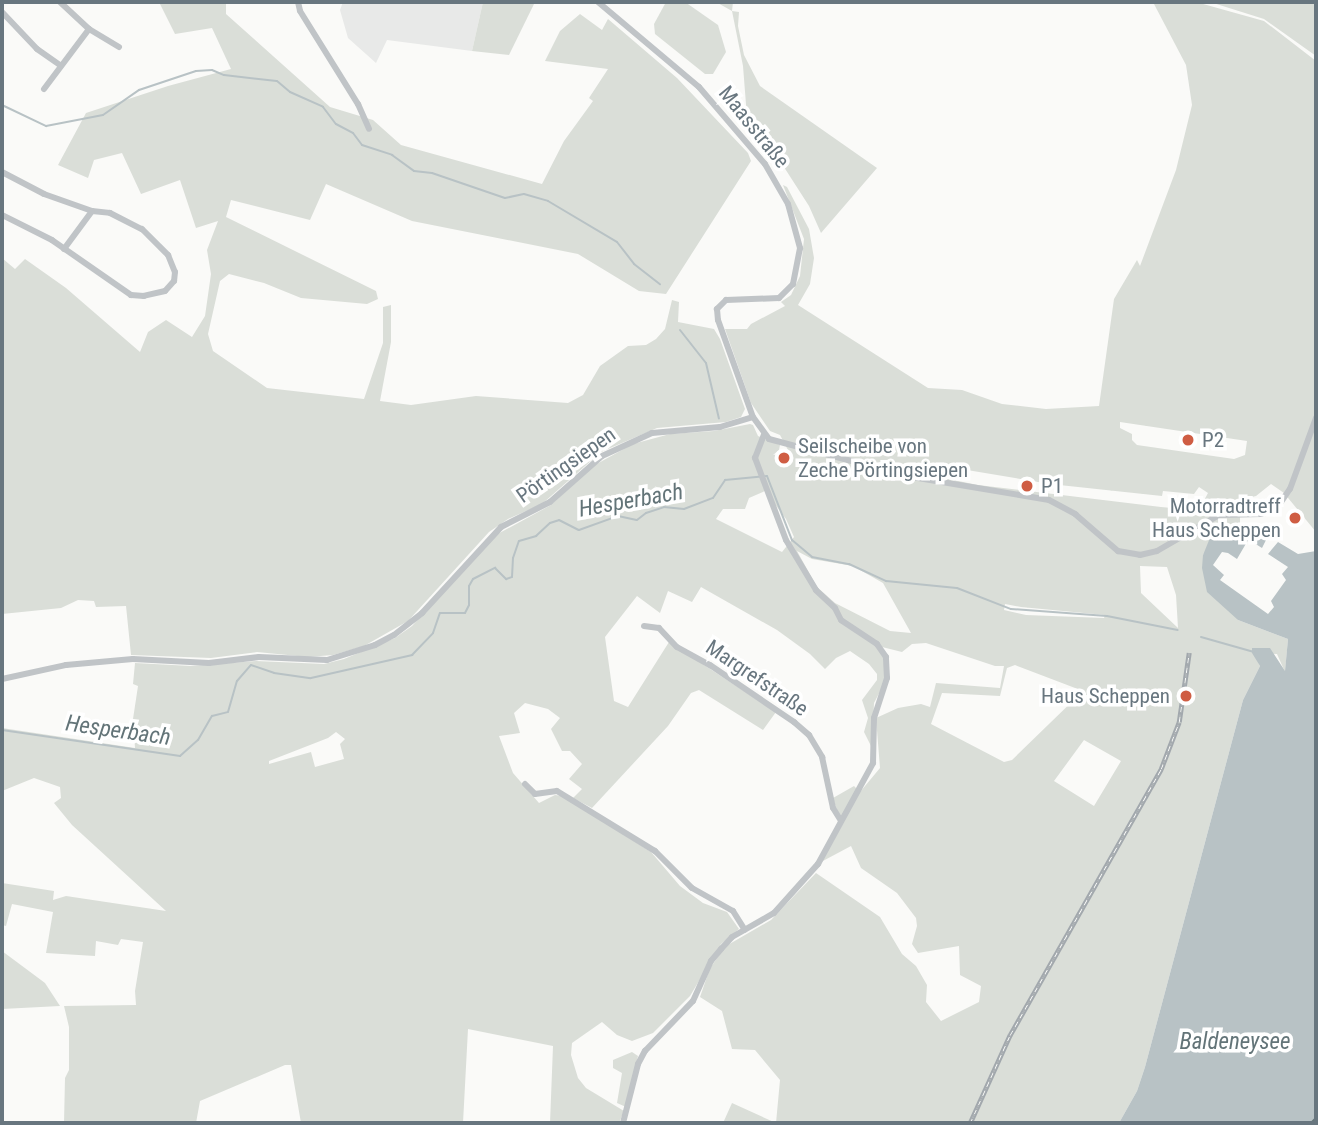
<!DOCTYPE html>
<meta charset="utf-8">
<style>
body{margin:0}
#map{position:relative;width:1318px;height:1125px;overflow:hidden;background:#fafaf8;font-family:"Roboto Condensed",sans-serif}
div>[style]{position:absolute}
.built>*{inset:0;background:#e8e9e8}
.green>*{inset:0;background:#daded8}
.water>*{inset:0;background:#b8c2c5}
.stream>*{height:2px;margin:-1px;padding:0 1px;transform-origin:1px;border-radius:1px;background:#b8c2c5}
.ferry>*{height:2px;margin-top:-1px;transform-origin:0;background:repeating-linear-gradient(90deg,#637478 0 9px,transparent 0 16px)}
.minor>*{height:6px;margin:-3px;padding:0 3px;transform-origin:3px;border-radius:3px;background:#c0c4c7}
.rail>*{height:4.5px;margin-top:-2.25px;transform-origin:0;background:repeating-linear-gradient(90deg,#fff 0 5px,#a2a8ad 0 10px);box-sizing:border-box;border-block:2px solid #a2a8ad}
.dots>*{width:19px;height:19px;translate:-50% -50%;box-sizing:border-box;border:4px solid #fff;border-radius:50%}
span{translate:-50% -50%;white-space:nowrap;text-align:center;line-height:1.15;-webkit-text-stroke:7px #fff;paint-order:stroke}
.street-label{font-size:21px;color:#68767f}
.poi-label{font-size:21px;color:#68767f}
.left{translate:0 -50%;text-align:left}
.right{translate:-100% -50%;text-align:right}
.water-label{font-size:23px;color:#637478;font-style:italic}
.frame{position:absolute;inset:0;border:4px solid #68767f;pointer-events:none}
</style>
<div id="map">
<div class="built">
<i style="clip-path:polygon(343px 2px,483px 2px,472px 51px,387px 40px,376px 63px,348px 38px,340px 10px)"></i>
</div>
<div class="green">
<i style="clip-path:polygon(159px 2px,226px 2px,226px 14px,330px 107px,373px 120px,401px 145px,542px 184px,564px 141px,593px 101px,589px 98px,608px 69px,545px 61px,560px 31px,580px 14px,602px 30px,608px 19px,677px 78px,748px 153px,751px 161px,666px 294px,639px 291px,578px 254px,412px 221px,326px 184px,310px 220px,231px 200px,226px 217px,376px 291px,378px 299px,367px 304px,301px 298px,264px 283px,229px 274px,220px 281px,208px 334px,213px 351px,267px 388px,364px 399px,383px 343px,383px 307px,391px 305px,391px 342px,380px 401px,411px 405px,476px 396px,568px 403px,583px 395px,600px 366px,628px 346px,646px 345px,656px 339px,665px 329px,672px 300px,679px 302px,678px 322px,714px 329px,720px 339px,745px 409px,741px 417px,726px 422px,657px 428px,601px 452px,542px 504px,508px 519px,489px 532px,408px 621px,364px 646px,333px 655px,308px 657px,257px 652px,211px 658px,131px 655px,126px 606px,96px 607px,94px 601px,78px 600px,61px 608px,2px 614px,2px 258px,15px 269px,25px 259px,66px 288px,140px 352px,148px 332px,166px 320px,192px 337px,205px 316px,211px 274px,207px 250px,218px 221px,196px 228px,180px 180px,141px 194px,122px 153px,94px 160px,88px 178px,58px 165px,86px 113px,168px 86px,231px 69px,212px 28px,175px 34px)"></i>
<i style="clip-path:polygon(483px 2px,535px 2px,509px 55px,472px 51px)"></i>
<i style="clip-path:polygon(666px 2px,685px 2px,718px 25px,726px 52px,713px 74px,705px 74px,655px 34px,654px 24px)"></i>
<i style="clip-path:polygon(716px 2px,733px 2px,732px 11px,739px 12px,738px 26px,744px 55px,760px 86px,877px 168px,821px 233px,809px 206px,773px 150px,764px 128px,748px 130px,743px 66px,732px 11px)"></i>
<i style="clip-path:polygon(evenodd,1163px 2px,1196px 2px,1264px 21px,1316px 61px,1316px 532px,1284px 493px,1271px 484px,1256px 496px,1240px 500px,1240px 524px,1218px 530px,1203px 555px,1238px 620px,1288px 639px,1285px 672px,1277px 654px,1254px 653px,1260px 666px,1243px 700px,1145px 1067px,1137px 1091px,1119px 1123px,723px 1123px,732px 1103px,776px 1123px,780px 1080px,755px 1050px,732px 1049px,722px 1011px,700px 997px,710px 968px,726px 946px,771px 920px,816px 873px,880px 917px,902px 954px,916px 966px,927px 985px,926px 1002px,941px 1021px,979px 1002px,981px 986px,960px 975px,959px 946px,918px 953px,912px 944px,917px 926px,916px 918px,897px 893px,861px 868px,851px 846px,821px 862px,845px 820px,837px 811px,833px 798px,854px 786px,860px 792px,880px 768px,876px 718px,898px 708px,921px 704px,930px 707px,936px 683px,1000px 688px,1004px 666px,995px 666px,926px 643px,912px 644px,902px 652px,882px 647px,886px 680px,874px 703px,872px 748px,864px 732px,868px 718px,862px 700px,877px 680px,877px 674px,869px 664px,850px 651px,836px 658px,825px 669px,810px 654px,777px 630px,701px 587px,692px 602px,668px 591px,660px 613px,637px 596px,605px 637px,614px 701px,628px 707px,669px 642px,776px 712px,763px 730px,699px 690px,691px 693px,668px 726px,592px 808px,573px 798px,582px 789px,569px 779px,582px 764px,570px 751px,562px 751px,551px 729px,560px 718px,548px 709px,525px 703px,514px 713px,520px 733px,499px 736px,513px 773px,539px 803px,555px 795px,563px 796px,651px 852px,680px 886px,703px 903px,727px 912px,739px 929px,721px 944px,690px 996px,653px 1033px,632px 1041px,617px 1035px,602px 1022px,572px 1043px,571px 1055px,578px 1078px,586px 1088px,624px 1111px,619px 1123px,550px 1123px,553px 1046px,468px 1029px,463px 1123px,301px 1123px,291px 1065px,285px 1065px,200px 1101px,196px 1123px,64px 1123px,65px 1078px,69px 1070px,69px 1027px,64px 1006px,136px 1005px,135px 991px,143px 942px,121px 939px,118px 945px,96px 941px,95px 956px,46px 953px,53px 912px,12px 904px,6px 926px,2px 925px,2px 883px,54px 891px,53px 900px,66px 896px,166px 911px,72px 825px,54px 803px,61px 798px,60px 787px,34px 778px,2px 791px,2px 728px,135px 748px,133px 719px,138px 686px,133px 684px,135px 663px,191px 666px,256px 661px,324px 664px,344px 659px,395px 638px,412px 626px,494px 536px,551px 505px,593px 466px,633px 444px,670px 434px,714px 431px,750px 424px,753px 425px,758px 436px,780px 445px,779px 450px,773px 455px,789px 452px,780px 435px,770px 431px,751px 403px,725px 329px,747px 329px,751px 324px,785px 306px,781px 302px,791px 295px,800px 276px,804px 239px,783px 185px,787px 187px,809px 229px,814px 258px,810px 284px,798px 305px,928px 388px,962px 390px,1002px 404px,1046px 409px,1099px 406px,1114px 299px,1137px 260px,1140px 266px,1176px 170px,1192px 105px,1186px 65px,1154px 4px,1163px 2px,1120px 422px,1247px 441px,1245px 455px,1234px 459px,1137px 445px,1132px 440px,1132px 434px,1120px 428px,1120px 422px,1163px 2px,931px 464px,1050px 484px,1162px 496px,1163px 491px,1194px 494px,1199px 487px,1208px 493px,1201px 506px,1194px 510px,1161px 507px,978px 485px,928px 475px,931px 464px,1163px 2px,765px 491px,786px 519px,794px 537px,782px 552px,716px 519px,723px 509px,745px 509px,749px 498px,765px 491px,1163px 2px,797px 551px,812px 559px,853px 566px,883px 583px,911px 633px,890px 631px,835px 603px,817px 587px,797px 551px,1163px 2px,1140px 566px,1167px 567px,1176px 595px,1178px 628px,1141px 593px,1140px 566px,1163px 2px,1005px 604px,1021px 607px,1105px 615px,1104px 618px,1026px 615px,1004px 610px,1005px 604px,1163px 2px,1015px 665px,1083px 691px,1012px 760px,1004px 762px,931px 724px,942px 693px,1000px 696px,1007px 668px,1015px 665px,1163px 2px,336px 732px,345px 739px,340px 744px,344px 759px,315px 767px,311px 752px,269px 764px,269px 761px,328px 738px,336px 732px,1163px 2px,1084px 740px,1121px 761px,1094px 806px,1054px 781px,1084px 740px)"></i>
<i style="clip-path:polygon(1210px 2px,1316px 2px,1316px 56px,1264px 19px)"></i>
<i style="clip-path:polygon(2px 951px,45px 983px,60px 1006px,2px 1009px)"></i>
<i style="clip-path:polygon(632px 1052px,638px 1056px,626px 1107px,617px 1103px,622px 1073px,613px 1068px,613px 1060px)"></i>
</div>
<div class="water">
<i style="clip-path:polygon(1240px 524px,1254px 527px,1268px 536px,1262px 548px,1254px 543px,1255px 538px,1251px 535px,1237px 559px,1228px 553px,1222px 552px,1213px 565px,1224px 575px,1220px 580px,1268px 614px,1274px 607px,1271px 601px,1286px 580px,1282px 574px,1288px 567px,1268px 554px,1278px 542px,1298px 554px,1316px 551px,1316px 1123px,1119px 1123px,1137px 1091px,1145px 1067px,1243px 700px,1260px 666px,1252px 653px,1252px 648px,1270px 648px,1285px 671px,1288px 639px,1238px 620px,1207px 592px,1202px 568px,1203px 555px,1212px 533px)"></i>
</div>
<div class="stream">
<i style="left:2px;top:105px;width:49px;rotate:25.5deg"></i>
<i style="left:46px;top:126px;width:58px;rotate:-10.9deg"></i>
<i style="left:103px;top:115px;width:44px;rotate:-34.8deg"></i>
<i style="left:139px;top:90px;width:60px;rotate:-18.4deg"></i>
<i style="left:196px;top:71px;width:16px;rotate:-4deg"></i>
<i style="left:212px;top:70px;width:13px;rotate:23deg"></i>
<i style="left:224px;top:75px;width:53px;rotate:6.5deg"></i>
<i style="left:277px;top:81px;width:17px;rotate:40deg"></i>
<i style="left:290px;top:92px;width:36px;rotate:24deg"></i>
<i style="left:323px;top:107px;width:21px;rotate:53deg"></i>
<i style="left:336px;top:124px;width:19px;rotate:28deg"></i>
<i style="left:353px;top:133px;width:15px;rotate:53deg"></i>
<i style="left:362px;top:145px;width:32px;rotate:18deg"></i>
<i style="left:392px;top:155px;width:27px;rotate:36deg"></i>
<i style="left:414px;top:171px;width:18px;rotate:6deg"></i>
<i style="left:432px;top:173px;width:77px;rotate:18.9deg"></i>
<i style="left:505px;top:198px;width:19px;rotate:-12deg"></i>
<i style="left:524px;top:194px;width:25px;rotate:16deg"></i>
<i style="left:548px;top:201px;width:80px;rotate:30.7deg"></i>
<i style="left:617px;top:242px;width:28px;rotate:52deg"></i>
<i style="left:634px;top:264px;width:33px;rotate:38deg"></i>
<i style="left:680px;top:330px;width:42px;rotate:51.8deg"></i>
<i style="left:706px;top:363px;width:57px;rotate:76.9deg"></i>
<i style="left:1201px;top:637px;width:55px;rotate:15.8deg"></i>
<i style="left:2px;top:730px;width:180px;rotate:8.3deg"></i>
<i style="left:180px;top:756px;width:24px;rotate:-42deg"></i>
<i style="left:198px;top:740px;width:28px;rotate:-60deg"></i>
<i style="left:212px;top:716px;width:16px;rotate:-14deg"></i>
<i style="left:228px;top:712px;width:32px;rotate:-74deg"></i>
<i style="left:237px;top:681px;width:21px;rotate:-49deg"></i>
<i style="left:251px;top:665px;width:24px;rotate:19deg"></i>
<i style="left:274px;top:673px;width:37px;rotate:8deg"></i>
<i style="left:311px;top:678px;width:104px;rotate:-12.8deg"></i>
<i style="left:412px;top:655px;width:30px;rotate:-46deg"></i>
<i style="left:433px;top:633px;width:21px;rotate:-71deg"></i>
<i style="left:440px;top:613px;width:25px"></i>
<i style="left:465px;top:613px;width:9px;rotate:-63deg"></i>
<i style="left:469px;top:605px;width:19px;rotate:-90deg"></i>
<i style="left:469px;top:586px;width:8px;rotate:-60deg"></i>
<i style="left:473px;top:579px;width:25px;rotate:-27deg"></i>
<i style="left:495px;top:568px;width:16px;rotate:45deg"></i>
<i style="left:506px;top:579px;width:6px;rotate:-18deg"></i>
<i style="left:512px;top:577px;width:19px;rotate:-87deg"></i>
<i style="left:513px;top:558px;width:18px;rotate:-71deg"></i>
<i style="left:519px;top:541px;width:18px;rotate:-16deg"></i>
<i style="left:536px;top:536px;width:19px;rotate:-43deg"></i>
<i style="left:550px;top:523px;width:9px;rotate:-18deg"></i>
<i style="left:559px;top:520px;width:22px;rotate:27deg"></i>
<i style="left:579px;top:530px;width:41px;rotate:-19.7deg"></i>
<i style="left:618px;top:516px;width:19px;rotate:12deg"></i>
<i style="left:637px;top:520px;width:11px;rotate:-38deg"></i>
<i style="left:646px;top:513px;width:19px;rotate:-18deg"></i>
<i style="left:664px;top:507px;width:20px;rotate:6deg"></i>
<i style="left:684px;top:509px;width:31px;rotate:-21deg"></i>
<i style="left:713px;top:498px;width:22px;rotate:-56deg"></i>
<i style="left:725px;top:480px;width:42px;rotate:-5.4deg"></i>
<i style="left:767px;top:476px;width:69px;rotate:68.7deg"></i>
<i style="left:792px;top:540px;width:26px;rotate:40deg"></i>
<i style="left:812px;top:557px;width:38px;rotate:11deg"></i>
<i style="left:849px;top:564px;width:41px;rotate:24.7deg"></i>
<i style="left:886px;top:581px;width:71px;rotate:5.6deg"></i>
<i style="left:957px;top:588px;width:58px;rotate:21.3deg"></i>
<i style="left:1011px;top:609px;width:96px;rotate:4.2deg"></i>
<i style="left:1107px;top:616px;width:72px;rotate:11.2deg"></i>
</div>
<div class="ferry">
<i style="left:1311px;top:1123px;width:7px;rotate:-45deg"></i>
</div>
<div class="minor">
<i style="left:60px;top:2px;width:40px;rotate:43deg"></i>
<i style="left:89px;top:29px;width:35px;rotate:31deg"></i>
<i style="left:298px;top:2px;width:9px;rotate:77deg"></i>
<i style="left:300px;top:11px;width:110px;rotate:58.1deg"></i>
<i style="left:358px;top:104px;width:27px;rotate:66deg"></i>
<i style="left:598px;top:2px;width:132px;rotate:40.1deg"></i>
<i style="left:699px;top:87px;width:101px;rotate:49.4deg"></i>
<i style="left:765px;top:164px;width:46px;rotate:60.1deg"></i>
<i style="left:788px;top:204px;width:46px;rotate:74.7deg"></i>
<i style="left:800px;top:248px;width:37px;rotate:101deg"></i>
<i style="left:793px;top:284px;width:20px;rotate:135deg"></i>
<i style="left:779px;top:298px;width:53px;rotate:177.8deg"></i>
<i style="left:726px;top:300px;width:13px;rotate:135deg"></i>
<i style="left:717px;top:309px;width:11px;rotate:85deg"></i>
<i style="left:718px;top:320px;width:103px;rotate:70.2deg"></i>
<i style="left:2px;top:12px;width:51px;rotate:46.6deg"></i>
<i style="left:37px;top:49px;width:29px;rotate:35deg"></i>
<i style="left:44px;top:89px;width:75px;rotate:-53.1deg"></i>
<i style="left:2px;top:172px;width:47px;rotate:27.6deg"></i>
<i style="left:44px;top:194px;width:51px;rotate:19.5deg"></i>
<i style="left:92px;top:211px;width:18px;rotate:6deg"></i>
<i style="left:110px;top:213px;width:36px;rotate:27deg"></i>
<i style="left:142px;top:229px;width:37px;rotate:45deg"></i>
<i style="left:168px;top:255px;width:18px;rotate:68deg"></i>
<i style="left:175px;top:272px;width:9px;rotate:96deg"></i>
<i style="left:174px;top:281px;width:13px;rotate:132deg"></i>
<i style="left:165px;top:291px;width:22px;rotate:167deg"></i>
<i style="left:144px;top:296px;width:13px;rotate:-176deg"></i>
<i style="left:131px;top:295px;width:96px;rotate:-145.2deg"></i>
<i style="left:52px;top:240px;width:56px;rotate:-153.4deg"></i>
<i style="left:64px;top:249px;width:47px;rotate:-53.6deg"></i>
<i style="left:644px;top:626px;width:15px;rotate:8deg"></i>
<i style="left:659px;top:628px;width:26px;rotate:47deg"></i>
<i style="left:677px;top:647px;width:38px;rotate:29deg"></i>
<i style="left:710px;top:665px;width:102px;rotate:34.2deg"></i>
<i style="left:794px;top:722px;width:20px;rotate:41deg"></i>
<i style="left:809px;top:735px;width:26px;rotate:59deg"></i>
<i style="left:822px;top:757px;width:52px;rotate:77.8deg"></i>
<i style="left:833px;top:808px;width:15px;rotate:58deg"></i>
<i style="left:2px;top:679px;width:66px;rotate:-12.3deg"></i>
<i style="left:66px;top:665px;width:67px;rotate:-5.1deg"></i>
<i style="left:133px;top:659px;width:76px;rotate:3deg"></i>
<i style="left:209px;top:663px;width:50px;rotate:-6.8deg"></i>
<i style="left:259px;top:657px;width:68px;rotate:2.5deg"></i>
<i style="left:327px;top:660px;width:50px;rotate:-17.4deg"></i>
<i style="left:375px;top:645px;width:21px;rotate:-28deg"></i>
<i style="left:394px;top:635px;width:36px;rotate:-38deg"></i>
<i style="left:422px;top:613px;width:117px;rotate:-47.4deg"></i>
<i style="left:501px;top:527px;width:55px;rotate:-27deg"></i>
<i style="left:550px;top:502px;width:69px;rotate:-41.5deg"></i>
<i style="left:602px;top:456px;width:55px;rotate:-24.7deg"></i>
<i style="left:652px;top:433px;width:68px;rotate:-5deg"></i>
<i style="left:720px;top:427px;width:34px;rotate:-17deg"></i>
<i style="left:753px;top:417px;width:27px;rotate:54deg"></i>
<i style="left:769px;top:439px;width:148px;rotate:14.9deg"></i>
<i style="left:912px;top:477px;width:139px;rotate:9.5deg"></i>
<i style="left:1049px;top:500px;width:30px;rotate:28deg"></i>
<i style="left:1075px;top:514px;width:57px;rotate:40.7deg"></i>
<i style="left:1118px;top:551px;width:22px;rotate:10deg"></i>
<i style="left:1140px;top:555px;width:17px;rotate:-13deg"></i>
<i style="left:1157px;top:551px;width:72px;rotate:-30.1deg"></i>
<i style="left:1219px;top:515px;width:42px;rotate:-1.4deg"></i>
<i style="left:1261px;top:514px;width:17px;rotate:-21deg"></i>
<i style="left:1277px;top:508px;width:23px;rotate:-56deg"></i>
<i style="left:1290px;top:489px;width:76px;rotate:-69.9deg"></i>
<i style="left:525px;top:784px;width:14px;rotate:45deg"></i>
<i style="left:535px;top:794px;width:22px;rotate:-8deg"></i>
<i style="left:557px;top:791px;width:115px;rotate:31.5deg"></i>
<i style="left:655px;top:851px;width:52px;rotate:45deg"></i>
<i style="left:692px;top:888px;width:47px;rotate:29.3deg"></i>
<i style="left:733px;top:911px;width:22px;rotate:58deg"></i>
<i style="left:623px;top:1123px;width:61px;rotate:-75.7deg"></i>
<i style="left:638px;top:1064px;width:15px;rotate:-62deg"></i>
<i style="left:645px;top:1051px;width:69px;rotate:-46.2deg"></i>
<i style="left:693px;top:1001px;width:44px;rotate:-65.8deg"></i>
<i style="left:711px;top:961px;width:16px;rotate:-50deg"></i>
<i style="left:721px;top:949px;width:16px;rotate:-47deg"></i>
<i style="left:732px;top:937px;width:48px;rotate:-29.7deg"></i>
<i style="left:774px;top:913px;width:66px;rotate:-48.1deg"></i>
<i style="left:818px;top:864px;width:115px;rotate:-61.4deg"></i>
<i style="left:873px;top:763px;width:45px;rotate:-88.7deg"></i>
<i style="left:874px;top:718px;width:42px;rotate:-72deg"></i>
<i style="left:887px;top:678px;width:21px;rotate:-93deg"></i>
<i style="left:886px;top:657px;width:16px;rotate:-125deg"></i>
<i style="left:877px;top:644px;width:43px;rotate:-146.3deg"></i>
<i style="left:841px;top:620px;width:13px;rotate:-117deg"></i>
<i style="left:835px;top:608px;width:26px;rotate:-137deg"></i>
<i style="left:816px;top:590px;width:58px;rotate:-121deg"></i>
<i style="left:786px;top:540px;width:88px;rotate:-110.7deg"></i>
<i style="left:755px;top:458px;width:25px;rotate:-69deg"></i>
</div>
<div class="rail">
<i style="left:970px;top:1123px;width:97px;rotate:-65.6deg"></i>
<i style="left:1010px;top:1035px;width:306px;rotate:-60.4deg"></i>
<i style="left:1161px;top:769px;width:50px;rotate:-69deg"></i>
<i style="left:1179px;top:722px;width:70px;rotate:-81.8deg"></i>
</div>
<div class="dots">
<i style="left:1188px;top:440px;background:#cf5d43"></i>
<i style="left:784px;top:458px;background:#cf5d43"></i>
<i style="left:1027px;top:486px;background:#cf5d43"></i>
<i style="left:1295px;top:518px;background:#cf5d43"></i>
<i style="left:1186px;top:696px;background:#cf5d43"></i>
</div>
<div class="street-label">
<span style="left:754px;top:127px;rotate:51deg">Maasstraße</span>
<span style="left:566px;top:465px;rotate:-35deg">Pörtingsiepen</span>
<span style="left:757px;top:678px;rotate:34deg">Margrefstraße</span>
</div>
<div class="poi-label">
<span class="left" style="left:1202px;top:440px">P2</span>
<span class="left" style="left:798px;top:458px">Seilscheibe von<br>Zeche Pörtingsiepen</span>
<span class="left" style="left:1041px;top:486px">P1</span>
<span class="right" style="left:1281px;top:518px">Motorradtreff<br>Haus Scheppen</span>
<span class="right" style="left:1170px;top:696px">Haus Scheppen</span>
</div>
<div class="water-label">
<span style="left:631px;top:501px;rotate:-10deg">Hesperbach</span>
<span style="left:118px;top:731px;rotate:8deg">Hesperbach</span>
<span style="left:1235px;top:1042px">Baldeneysee</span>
</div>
<div class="frame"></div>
</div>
